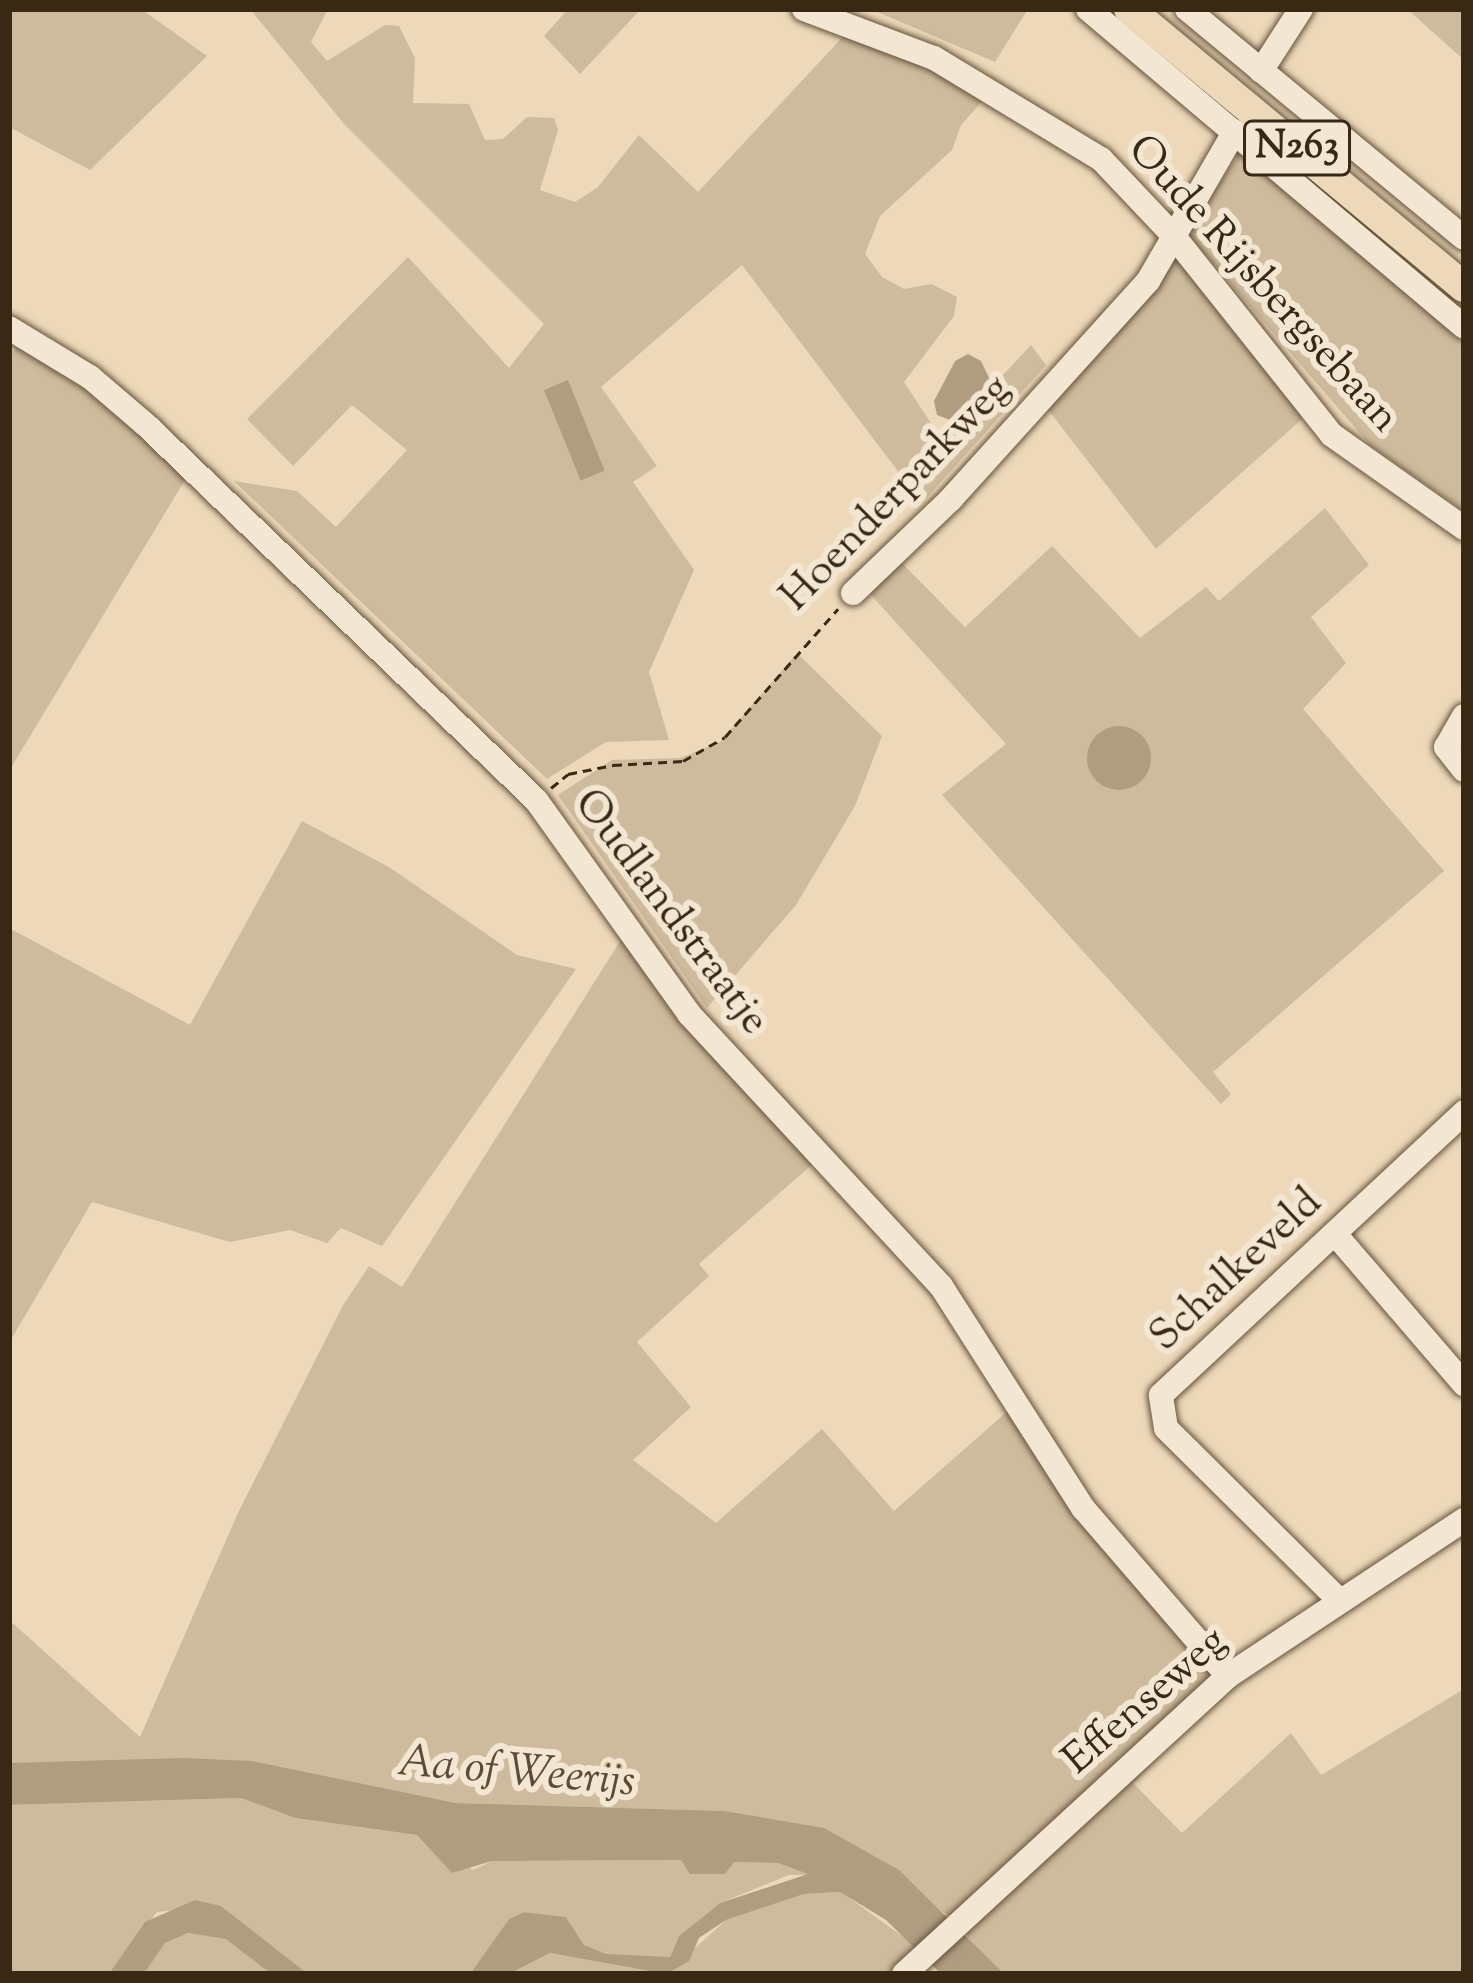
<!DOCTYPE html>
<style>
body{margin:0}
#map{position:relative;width:1473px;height:1983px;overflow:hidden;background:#edd9b9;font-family:"Sorts Mill Goudy",serif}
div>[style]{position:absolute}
.green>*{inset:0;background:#cebb9d}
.water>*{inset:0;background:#b09d81;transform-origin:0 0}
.round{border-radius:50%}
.path>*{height:3px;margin-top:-1.5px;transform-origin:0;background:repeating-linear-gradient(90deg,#392814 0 9px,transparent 0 15px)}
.roads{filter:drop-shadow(0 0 3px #66543d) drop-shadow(0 0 3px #66543d)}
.minor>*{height:24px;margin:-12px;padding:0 12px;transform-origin:12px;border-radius:12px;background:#f3e6d2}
.major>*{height:30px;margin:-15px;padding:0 15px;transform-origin:15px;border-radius:15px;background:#edd9b9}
span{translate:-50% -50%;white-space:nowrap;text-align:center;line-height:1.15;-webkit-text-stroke:12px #f3e6d2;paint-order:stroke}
.shield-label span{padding:3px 9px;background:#f3e6d2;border:3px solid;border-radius:9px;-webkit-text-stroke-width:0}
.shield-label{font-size:39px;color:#392814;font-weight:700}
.street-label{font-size:42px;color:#392814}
.water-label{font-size:45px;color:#5d4b35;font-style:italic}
.frame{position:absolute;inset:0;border:12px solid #392814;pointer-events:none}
</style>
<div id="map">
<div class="green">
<i style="clip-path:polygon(9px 9px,141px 9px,207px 56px,90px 170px,9px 127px)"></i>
<i style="clip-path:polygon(evenodd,250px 9px,328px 9px,311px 42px,327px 61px,385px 25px,399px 26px,415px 58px,413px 103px,469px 104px,485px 140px,503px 139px,527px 117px,554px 118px,558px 130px,540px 190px,575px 202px,598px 187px,639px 135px,698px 192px,854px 25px,995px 87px,961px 125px,952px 150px,880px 216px,865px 254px,882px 277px,904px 289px,932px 284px,957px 297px,954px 316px,904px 382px,942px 440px,1031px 345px,1046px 365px,922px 503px,742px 265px,601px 387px,657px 466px,633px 482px,694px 570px,649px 672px,669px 740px,606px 742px,547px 779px,234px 481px,297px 491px,336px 527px,407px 450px,352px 405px,293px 466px,247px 419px,408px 257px,509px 368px,544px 324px,345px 125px,250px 9px,568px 381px,604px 470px,581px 480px,544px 389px,568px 381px)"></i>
<i style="clip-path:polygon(568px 9px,641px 9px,580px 74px,544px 36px)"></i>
<i style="clip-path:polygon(870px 9px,1028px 9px,995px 62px)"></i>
<i style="clip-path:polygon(1407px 9px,1464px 9px,1464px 60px)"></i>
<i style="clip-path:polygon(1241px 151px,1464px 338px,1464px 511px,1370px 445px,1187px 233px)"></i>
<i style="clip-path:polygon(1175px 250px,1311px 411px,1156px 549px,1042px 402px)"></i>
<i style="clip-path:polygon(21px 342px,92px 386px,188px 475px,9px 771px,9px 356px)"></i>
<i style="clip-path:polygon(1325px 508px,1369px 565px,1311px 617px,1346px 663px,1303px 709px,1444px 871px,1213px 1072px,1231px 1094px,1221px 1104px,942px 795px,1006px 744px,862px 585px,894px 555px,965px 627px,1052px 546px,1140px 638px,1206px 587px,1219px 601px)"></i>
<i style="clip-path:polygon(797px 653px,882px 736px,855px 806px,796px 905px,707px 1008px,558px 795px,612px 760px,680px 758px,720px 742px)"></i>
<i style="clip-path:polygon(302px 821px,389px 867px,517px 955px,576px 969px,382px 1246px,341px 1228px,327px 1243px,290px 1230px,230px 1242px,92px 1202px,9px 1343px,9px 928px,190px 1025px)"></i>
<i style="clip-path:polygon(624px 935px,816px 1161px,699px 1264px,709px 1276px,637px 1342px,691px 1407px,633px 1460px,716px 1523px,822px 1429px,894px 1511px,1010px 1409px,1207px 1662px,1212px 1680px,951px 1916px,724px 1811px,456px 1803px,253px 1761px,9px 1763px,9px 1620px,140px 1737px,237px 1515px,342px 1307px,369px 1266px,402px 1287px)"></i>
<i style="clip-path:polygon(1230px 1684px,1133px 1783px,1182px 1833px,1291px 1733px,1321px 1775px,1464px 1689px,1464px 1974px,1004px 1974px,973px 1948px,965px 1932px)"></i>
<i style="clip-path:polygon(241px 1798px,295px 1818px,417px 1835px,473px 1870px,492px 1861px,681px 1860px,691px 1874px,725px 1874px,733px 1862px,778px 1863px,812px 1875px,789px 1875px,720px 1903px,679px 1936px,670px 1957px,606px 1955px,584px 1945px,566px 1917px,524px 1912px,509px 1919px,470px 1974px,308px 1974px,221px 1906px,157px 1912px,109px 1974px,9px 1974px,9px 1805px)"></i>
<i style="clip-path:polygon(841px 1892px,916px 1946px,887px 1974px,509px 1974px,550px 1953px,666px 1974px,726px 1920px,804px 1894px)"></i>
<i style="clip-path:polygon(188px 1933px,226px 1938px,271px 1974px,144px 1974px,165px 1943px)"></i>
</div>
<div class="water">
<i style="clip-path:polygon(968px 354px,981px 361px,990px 380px,955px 422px,937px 415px,934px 401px,955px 361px)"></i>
<i style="left:568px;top:380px;width:98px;height:26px;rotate:68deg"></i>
<i class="round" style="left:1087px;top:726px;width:64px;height:64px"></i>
<i style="clip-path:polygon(182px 1758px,253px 1761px,456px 1803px,724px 1811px,824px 1828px,899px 1870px,1004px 1974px,941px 1974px,886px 1920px,840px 1892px,804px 1894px,726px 1920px,699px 1938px,689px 1961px,666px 1974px,550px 1953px,509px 1974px,470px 1974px,509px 1919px,524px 1912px,566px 1917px,584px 1945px,606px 1954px,670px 1957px,679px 1936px,720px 1903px,808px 1874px,778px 1863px,734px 1862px,725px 1874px,690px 1874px,681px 1860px,492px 1861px,452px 1873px,417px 1835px,295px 1818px,241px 1798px,9px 1805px,9px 1763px)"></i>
<i style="clip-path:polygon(195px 1900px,221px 1906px,308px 1974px,271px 1974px,226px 1939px,188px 1933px,165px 1943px,144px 1974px,109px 1974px,145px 1922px)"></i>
</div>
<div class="path">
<i style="left:551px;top:788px;width:22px;rotate:-39deg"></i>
<i style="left:568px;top:774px;width:46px;rotate:-11.3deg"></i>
<i style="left:613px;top:765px;width:70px;rotate:-3.3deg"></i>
<i style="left:683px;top:761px;width:48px;rotate:-29.7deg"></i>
<i style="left:725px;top:737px;width:171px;rotate:-48.6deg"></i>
</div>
<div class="roads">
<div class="minor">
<i style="left:804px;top:9px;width:139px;rotate:20.7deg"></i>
<i style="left:934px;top:58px;width:195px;rotate:31.2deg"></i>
<i style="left:1101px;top:159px;width:103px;rotate:46.6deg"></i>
<i style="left:1172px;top:234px;width:257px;rotate:51.5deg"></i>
<i style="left:1332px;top:435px;width:161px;rotate:35.2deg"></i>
<i style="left:1088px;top:9px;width:492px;rotate:40.2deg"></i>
<i style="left:1187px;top:9px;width:359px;rotate:39.6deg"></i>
<i style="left:1261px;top:71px;width:74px;rotate:-57.2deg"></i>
<i style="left:9px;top:328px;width:95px;rotate:31.2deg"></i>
<i style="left:90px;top:377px;width:74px;rotate:40.6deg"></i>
<i style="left:146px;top:425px;width:541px;rotate:43.88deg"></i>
<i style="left:536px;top:800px;width:263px;rotate:54.4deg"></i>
<i style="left:689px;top:1014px;width:371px;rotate:47.2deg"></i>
<i style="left:941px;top:1286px;width:264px;rotate:57.4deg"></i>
<i style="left:1083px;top:1508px;width:222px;rotate:49.2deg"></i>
<i style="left:853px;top:593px;width:136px;rotate:-43.8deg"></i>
<i style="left:951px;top:499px;width:294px;rotate:-47.9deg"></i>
<i style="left:1148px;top:281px;width:173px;rotate:-59.9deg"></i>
<i style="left:1464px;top:716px;width:36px;rotate:120deg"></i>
<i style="left:1446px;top:747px;width:29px;rotate:52deg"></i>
<i style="left:1335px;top:1234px;width:198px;rotate:49.3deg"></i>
<i style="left:1340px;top:1601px;width:245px;rotate:-135.2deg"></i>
<i style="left:1166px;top:1428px;width:33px;rotate:-99deg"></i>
<i style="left:1161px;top:1395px;width:415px;rotate:-43deg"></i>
<i style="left:904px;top:1974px;width:440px;rotate:-42.6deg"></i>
<i style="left:1228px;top:1676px;width:283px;rotate:-33.5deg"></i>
</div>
<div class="major">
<i style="left:1129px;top:9px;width:435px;rotate:39.7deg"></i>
</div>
</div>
<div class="shield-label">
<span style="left:1297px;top:148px">N263</span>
</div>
<div class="street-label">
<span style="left:1262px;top:285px;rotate:48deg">Oude Rijsbergsebaan</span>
<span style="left:897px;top:494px;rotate:-46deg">Hoenderparkweg</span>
<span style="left:670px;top:913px;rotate:53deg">Oudlandstraatje</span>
<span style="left:1237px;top:1271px;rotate:-43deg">Schalkeveld</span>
<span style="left:1146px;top:1702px;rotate:-41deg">Effenseweg</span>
</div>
<div class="water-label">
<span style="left:516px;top:1774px;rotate:5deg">Aa of Weerijs</span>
</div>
<div class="frame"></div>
</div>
